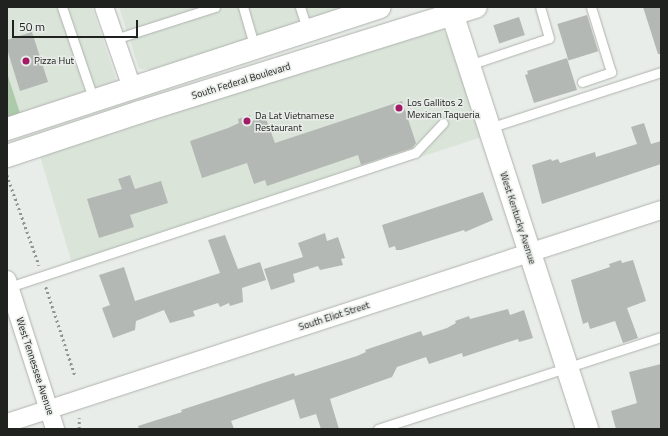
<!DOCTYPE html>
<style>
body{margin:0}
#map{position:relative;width:668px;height:436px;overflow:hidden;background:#e9ede9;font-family:"Titillium Web",sans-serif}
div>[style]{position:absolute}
.built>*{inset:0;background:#dae4d9}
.green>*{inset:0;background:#adcaaa}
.building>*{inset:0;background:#b4b8b4;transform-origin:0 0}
.path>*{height:2.5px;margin-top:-1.25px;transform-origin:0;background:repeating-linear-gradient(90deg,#919591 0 2px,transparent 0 5px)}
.roads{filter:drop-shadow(0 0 1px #aeb2ad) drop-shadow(0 0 1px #aeb2ad)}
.lane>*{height:9px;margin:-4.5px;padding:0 4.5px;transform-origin:4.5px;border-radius:4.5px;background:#fff}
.street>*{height:18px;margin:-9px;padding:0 9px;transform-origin:9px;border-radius:9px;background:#fff}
.secondary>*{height:22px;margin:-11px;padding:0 11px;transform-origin:11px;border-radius:11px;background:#fff}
.primary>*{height:22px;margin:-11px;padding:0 11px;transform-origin:11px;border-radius:11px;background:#fff}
.dots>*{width:11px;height:11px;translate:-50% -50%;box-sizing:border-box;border:2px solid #e9ede9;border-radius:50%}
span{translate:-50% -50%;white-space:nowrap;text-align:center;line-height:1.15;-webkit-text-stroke:3px #e9ede9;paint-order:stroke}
.poi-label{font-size:10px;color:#202220}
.left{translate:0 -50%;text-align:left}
.street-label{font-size:10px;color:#202220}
.frame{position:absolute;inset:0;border:8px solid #202220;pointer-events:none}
.scale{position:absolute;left:12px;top:20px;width:126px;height:18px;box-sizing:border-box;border:2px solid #202220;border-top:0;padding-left:5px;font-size:12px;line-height:14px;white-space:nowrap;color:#202220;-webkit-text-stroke:3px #e9ede9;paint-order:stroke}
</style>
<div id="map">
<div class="built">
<i style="clip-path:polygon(7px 7px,92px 7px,117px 82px,20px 113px,7px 73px)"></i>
<i style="clip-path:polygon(119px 7px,346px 7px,153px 70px,139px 69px)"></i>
<i style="clip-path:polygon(428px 27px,441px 27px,449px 39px,482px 137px,74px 270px,40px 156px)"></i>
</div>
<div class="green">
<i style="clip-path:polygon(7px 73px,20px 113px,7px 118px)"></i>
</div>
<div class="building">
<i style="clip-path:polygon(643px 7px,661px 7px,661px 54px,658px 54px)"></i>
<i style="left:587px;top:15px;width:38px;height:31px;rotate:73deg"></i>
<i style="left:519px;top:17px;width:19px;height:27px;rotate:72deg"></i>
<i style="clip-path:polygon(32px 32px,48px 82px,20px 91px,7px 49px,7px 40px)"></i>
<i style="clip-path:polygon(567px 58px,577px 90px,534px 103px,525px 75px,528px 74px,527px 71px)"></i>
<i style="clip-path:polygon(402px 101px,416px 143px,412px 148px,361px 165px,358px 155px,267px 186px,265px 180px,254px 184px,247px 163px,202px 178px,190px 141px,228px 128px,239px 123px,238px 119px,250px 115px,252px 121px,265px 116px,275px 143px)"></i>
<i style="clip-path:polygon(644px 123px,651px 144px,661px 141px,661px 164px,542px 204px,532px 165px,551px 159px,552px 161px,558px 159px,560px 163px,595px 152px,596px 157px,637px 144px,631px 127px)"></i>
<i style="clip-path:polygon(130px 175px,135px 189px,161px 181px,168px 203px,130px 215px,134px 227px,99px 238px,87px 199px,122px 189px,118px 179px)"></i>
<i style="clip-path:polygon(483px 192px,493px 220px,465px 232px,464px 230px,401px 250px,396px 250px,395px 246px,389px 248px,382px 225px)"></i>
<i style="clip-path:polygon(325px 233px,327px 241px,338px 237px,345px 258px,341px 259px,343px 265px,320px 270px,318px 266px,293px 274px,295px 282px,271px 290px,264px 269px,303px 257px,298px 243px)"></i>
<i style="clip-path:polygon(225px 235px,238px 269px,260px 262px,266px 280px,242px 288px,243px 302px,230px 306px,229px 303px,220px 307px,218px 303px,193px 311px,195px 316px,170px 323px,164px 310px,136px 321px,135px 330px,113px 338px,102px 308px,110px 305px,99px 275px,124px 267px,135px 301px,220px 273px,208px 240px)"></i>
<i style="clip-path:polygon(621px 260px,622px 263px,633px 260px,646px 301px,627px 308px,638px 338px,623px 343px,615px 321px,590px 329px,588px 322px,583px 324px,571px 280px,610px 267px,609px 264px)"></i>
<i style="clip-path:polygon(508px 309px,510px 315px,524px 310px,533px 338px,519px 342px,518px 339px,463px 357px,462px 353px,429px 364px,426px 357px,397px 367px,392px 377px,330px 399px,339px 429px,321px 429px,316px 414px,300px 419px,294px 399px,231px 421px,234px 429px,139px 429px,138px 426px,182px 412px,181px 410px,294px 373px,295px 376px,357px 356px,366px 352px,365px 350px,421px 331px,423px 336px,447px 328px,456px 323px,455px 321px,469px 316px,470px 319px)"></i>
<i style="clip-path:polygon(661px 364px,661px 429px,616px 429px,611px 411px,637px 403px,629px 372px)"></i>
</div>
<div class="path">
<i style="left:7px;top:175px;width:96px;rotate:70.4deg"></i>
<i style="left:46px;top:287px;width:93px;rotate:71.8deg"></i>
<i style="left:79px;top:429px;width:11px;rotate:-90deg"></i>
</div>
<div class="roads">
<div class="lane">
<i style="left:62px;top:7px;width:99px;rotate:71.2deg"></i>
<i style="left:243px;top:7px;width:43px;rotate:73.7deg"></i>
<i style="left:300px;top:7px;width:25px;rotate:72deg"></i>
<i style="left:115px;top:39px;width:105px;rotate:-17.7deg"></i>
<i style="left:469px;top:65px;width:84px;rotate:-18.6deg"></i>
<i style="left:549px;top:38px;width:32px;rotate:-106deg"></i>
<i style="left:582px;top:82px;width:31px;rotate:-19deg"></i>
<i style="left:611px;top:72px;width:68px;rotate:-107.1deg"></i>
<i style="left:489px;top:128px;width:181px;rotate:-18deg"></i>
<i style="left:9px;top:287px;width:428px;rotate:-18.3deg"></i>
<i style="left:415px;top:153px;width:41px;rotate:-47deg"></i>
<i style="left:378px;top:429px;width:298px;rotate:-18deg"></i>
</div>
<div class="street">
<i style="left:104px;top:7px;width:86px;rotate:70.9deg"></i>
<i style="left:7px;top:280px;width:157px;rotate:72.1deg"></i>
<i style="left:7px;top:423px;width:688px;rotate:-18.04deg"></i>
</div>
<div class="secondary">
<i style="left:450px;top:7px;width:444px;rotate:72deg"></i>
</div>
<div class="primary">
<i style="left:7px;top:129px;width:392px;rotate:-18.1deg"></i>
<i style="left:7px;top:156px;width:140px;rotate:-18.3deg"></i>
<i style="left:140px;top:112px;width:352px;rotate:-17.4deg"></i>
</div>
</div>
<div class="dots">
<i style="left:26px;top:61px;background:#a31b66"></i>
<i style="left:399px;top:108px;background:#a31b66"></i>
<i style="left:247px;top:121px;background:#a31b66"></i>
</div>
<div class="poi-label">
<span class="left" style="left:34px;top:61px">Pizza Hut</span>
<span class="left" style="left:407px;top:108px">Los Gallitos 2<br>Mexican Taqueria</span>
<span class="left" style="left:255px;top:121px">Da Lat Vietnamese<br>Restaurant</span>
</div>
<div class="street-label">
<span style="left:241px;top:81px;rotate:-17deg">South Federal Boulevard</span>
<span style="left:518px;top:218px;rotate:72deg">West Kentucky Avenue</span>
<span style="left:334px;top:316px;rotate:-18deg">South Eliot Street</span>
<span style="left:35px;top:366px;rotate:72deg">West Tennessee Avenue</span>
</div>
<div class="frame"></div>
<div class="scale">50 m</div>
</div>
